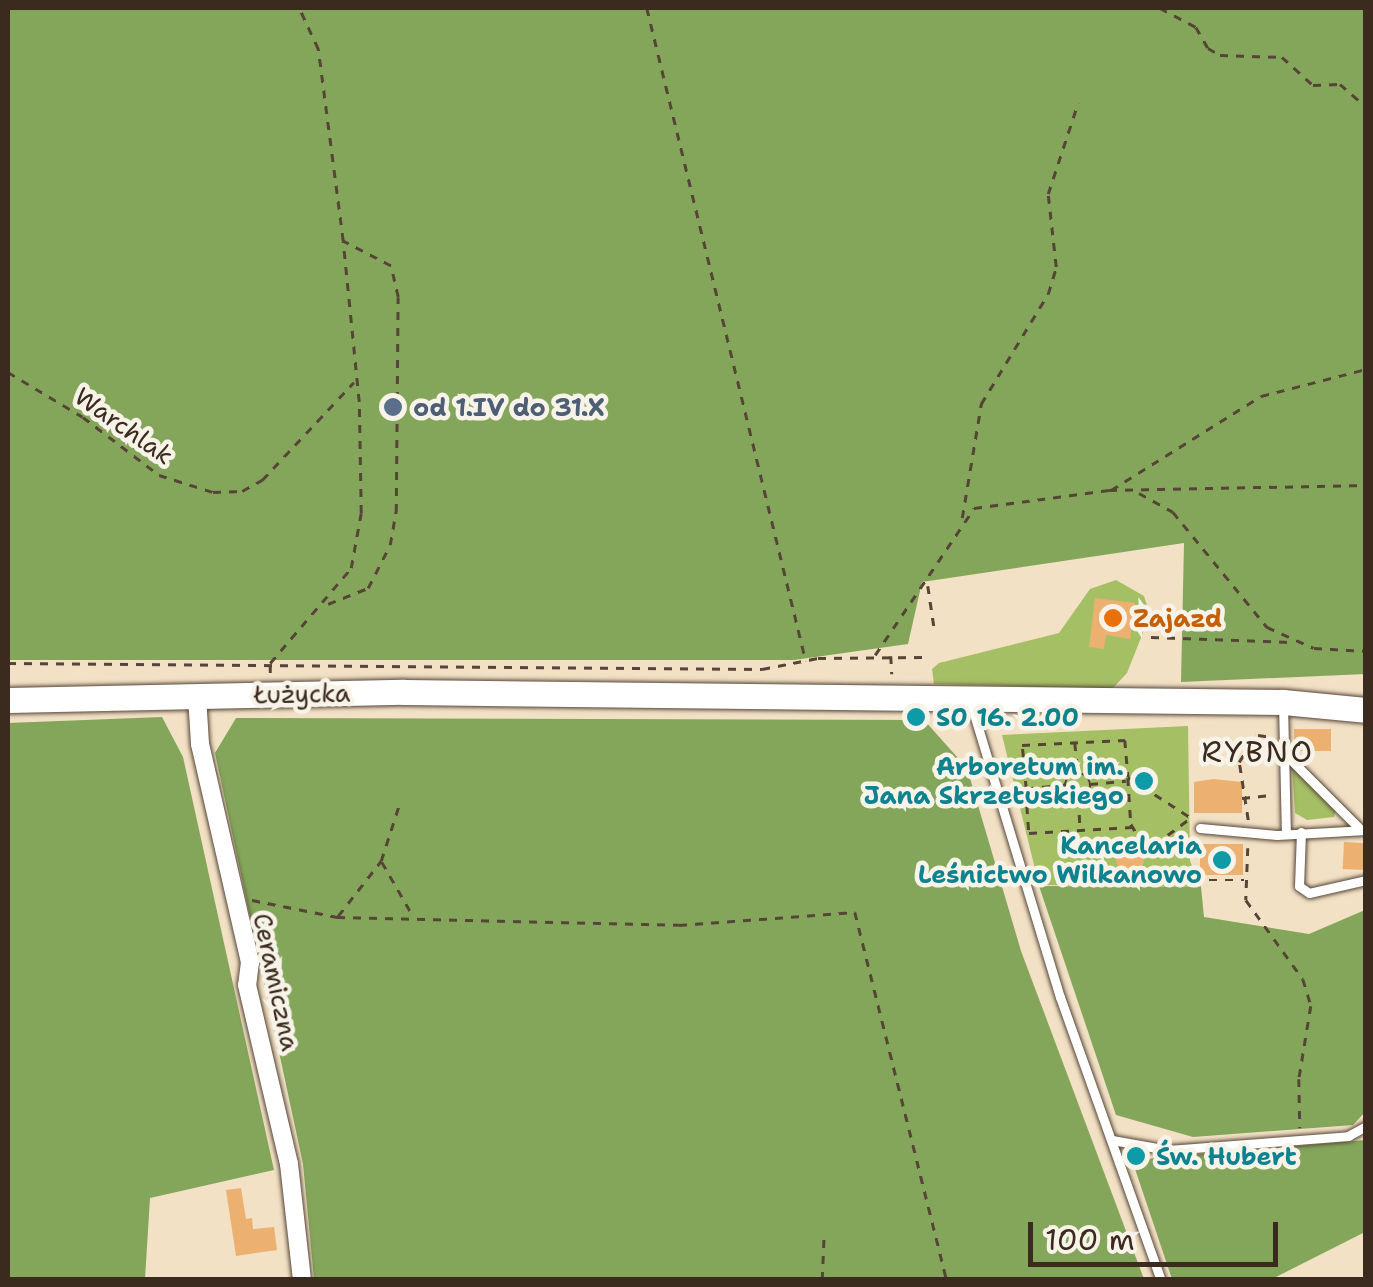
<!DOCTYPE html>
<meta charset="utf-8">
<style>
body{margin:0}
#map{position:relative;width:1373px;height:1287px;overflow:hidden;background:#f2e1c5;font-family:"Shantell Sans",sans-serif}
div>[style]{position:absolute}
.green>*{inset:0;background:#a5bf65}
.forest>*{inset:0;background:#84a65a}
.building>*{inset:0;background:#ecb171;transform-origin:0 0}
.round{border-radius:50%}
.path>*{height:2.5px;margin-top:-1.25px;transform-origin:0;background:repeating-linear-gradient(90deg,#564537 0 8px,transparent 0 16px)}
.path>.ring{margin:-1.25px;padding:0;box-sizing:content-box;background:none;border:2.5px solid #564537;border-radius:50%}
.roads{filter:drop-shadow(0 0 2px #564537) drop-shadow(0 0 2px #564537)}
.lane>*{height:9px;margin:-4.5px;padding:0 4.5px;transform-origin:4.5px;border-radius:4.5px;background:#fff}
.street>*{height:18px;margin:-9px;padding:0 9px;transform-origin:9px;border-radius:9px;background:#fff}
.secondary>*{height:25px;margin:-12.5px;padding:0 12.5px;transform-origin:12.5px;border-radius:12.5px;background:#fff}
.dots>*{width:28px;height:28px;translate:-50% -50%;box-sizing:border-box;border:5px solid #f7f3e8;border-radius:50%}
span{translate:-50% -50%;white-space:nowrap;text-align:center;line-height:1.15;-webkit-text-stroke:9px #f7f3e8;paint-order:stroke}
.service-label{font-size:25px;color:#4e5e75;font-weight:700}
.left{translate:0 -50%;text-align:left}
.street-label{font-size:25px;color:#3b2a1e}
.food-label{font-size:25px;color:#c56008;font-weight:700}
.culture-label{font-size:25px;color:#0d838f;font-weight:700}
.right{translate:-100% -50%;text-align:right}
.quarter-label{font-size:30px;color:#3b2a1e;letter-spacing:2.5px}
.frame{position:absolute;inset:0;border:10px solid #3b2a1e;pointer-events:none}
.scale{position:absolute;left:1028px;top:1222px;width:250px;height:45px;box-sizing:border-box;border:5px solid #3b2a1e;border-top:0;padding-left:12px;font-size:30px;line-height:35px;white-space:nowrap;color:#3b2a1e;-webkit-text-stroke:8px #f7f3e8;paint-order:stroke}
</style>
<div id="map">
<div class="green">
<i style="clip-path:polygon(1116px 580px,1144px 596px,1150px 615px,1127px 673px,1112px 689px,934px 684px,932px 669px,939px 663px,1059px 633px,1090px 589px)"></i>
<i style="clip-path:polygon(1188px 726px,1190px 861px,1201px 887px,1039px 885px,1002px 735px)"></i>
<i style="clip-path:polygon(1292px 765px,1337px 807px,1334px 817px,1307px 820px,1295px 813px)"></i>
</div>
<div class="forest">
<i style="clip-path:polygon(8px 8px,1365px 8px,1365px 674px,1181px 682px,1184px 543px,922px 582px,908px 644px,794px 660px,8px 660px)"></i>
<i style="clip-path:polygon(162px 717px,183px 757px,274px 1170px,150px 1198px,145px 1279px,8px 1279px,8px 723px)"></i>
<i style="clip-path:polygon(236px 718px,924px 720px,967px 768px,1021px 951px,1144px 1279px,314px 1279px,303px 1164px,215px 753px)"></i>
<i style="clip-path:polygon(1039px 886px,1201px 887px,1204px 917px,1309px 934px,1365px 910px,1365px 1112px,1353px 1125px,1193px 1137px,1116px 1115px)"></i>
<i style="clip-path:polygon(1365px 1140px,1365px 1232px,1272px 1279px,1172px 1279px,1132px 1160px)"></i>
</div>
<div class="building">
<i style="clip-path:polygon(1095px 598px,1135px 603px,1130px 639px,1106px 635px,1104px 649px,1089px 647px)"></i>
<i style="left:1294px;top:729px;width:37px;height:22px"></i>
<i style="clip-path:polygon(1213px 779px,1242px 782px,1242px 813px,1194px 813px,1194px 782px)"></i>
<i style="left:1344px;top:842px;width:22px;height:27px;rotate:3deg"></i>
<i style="left:1243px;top:844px;width:31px;height:43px;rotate:90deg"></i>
<i class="round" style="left:1116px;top:845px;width:28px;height:28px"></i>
<i style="clip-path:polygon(241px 1188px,246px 1219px,252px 1218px,253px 1229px,274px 1227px,277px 1250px,236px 1256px,226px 1190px)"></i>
</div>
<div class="path">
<i style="left:647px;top:8px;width:672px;rotate:76.32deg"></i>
<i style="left:1160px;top:8px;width:41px;rotate:27.8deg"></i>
<i style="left:1196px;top:27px;width:24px;rotate:60deg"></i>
<i style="left:1208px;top:48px;width:14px;rotate:30deg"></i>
<i style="left:1220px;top:55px;width:62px;rotate:1.8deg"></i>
<i style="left:1282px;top:57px;width:42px;rotate:42.1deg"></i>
<i style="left:1313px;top:85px;width:27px;rotate:-2deg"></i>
<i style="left:1340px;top:84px;width:35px;rotate:41deg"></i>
<i style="left:8px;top:372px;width:87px;rotate:31deg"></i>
<i style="left:83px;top:417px;width:96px;rotate:37.3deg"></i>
<i style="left:159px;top:475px;width:57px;rotate:17.5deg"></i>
<i style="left:213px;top:492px;width:29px;rotate:-2deg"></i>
<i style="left:242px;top:491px;width:23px;rotate:-29deg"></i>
<i style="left:262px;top:480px;width:134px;rotate:-46.8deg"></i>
<i style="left:1111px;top:490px;width:177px;rotate:-32.1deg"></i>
<i style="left:1261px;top:396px;width:108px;rotate:-14.4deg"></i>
<i style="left:1139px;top:493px;width:39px;rotate:29deg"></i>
<i style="left:1173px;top:512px;width:149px;rotate:50.7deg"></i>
<i style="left:1267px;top:627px;width:51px;rotate:24.1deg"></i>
<i style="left:1314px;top:648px;width:52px;rotate:3.3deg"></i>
<i style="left:962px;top:518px;width:116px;rotate:-80.5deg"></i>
<i style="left:981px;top:404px;width:129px;rotate:-58.7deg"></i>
<i style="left:1048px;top:294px;width:28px;rotate:-73deg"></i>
<i style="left:1056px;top:267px;width:73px;rotate:-96.3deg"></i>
<i style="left:1048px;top:194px;width:96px;rotate:-71.8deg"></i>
<i style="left:928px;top:586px;width:48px;rotate:81.5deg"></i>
<i style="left:328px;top:604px;width:43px;rotate:-21.8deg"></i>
<i style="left:368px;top:588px;width:48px;rotate:-62.9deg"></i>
<i style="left:390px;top:545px;width:34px;rotate:-80deg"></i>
<i style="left:396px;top:512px;width:215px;rotate:-89.5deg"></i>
<i style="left:398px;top:297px;width:32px;rotate:-103deg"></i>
<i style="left:391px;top:266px;width:54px;rotate:-152.5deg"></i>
<i style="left:1151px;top:637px;width:140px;rotate:2deg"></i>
<i style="left:875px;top:655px;width:177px;rotate:-56deg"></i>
<i style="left:974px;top:508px;width:136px;rotate:-7.6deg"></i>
<i style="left:1109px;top:490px;width:257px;rotate:-1.1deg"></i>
<i style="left:891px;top:656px;width:18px;rotate:87deg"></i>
<i style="left:8px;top:663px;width:754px;rotate:0.46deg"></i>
<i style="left:762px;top:669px;width:57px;rotate:-11.1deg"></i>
<i style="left:818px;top:658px;width:107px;rotate:-0.5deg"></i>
<i style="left:270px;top:673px;width:10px;rotate:-90deg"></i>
<i style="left:270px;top:663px;width:125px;rotate:-49.5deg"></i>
<i style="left:351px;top:568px;width:56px;rotate:-79.7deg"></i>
<i style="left:361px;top:513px;width:111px;rotate:-91deg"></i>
<i style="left:359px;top:402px;width:162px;rotate:-95.7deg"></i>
<i style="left:343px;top:241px;width:194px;rotate:-97.4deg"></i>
<i style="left:318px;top:49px;width:45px;rotate:-114.9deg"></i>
<i style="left:1258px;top:735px;width:14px;rotate:8deg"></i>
<i style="left:1075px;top:743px;width:30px;rotate:84deg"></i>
<i class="ring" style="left:1065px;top:773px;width:23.5px;height:23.5px"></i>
<i style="left:1128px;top:778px;width:46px;rotate:86.3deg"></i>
<i style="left:1131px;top:824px;width:31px;rotate:59deg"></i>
<i style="left:1090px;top:784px;width:36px;rotate:-5deg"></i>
<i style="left:1066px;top:785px;width:40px;rotate:174.3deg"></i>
<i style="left:1026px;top:789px;width:44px;rotate:-95.2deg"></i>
<i style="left:1022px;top:745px;width:103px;rotate:-2.8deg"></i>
<i style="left:1125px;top:740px;width:37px;rotate:85deg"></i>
<i style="left:1128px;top:777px;width:77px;rotate:32.9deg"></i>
<i style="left:1026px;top:790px;width:43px;rotate:86deg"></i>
<i style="left:1029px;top:833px;width:103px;rotate:-3.3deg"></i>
<i style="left:1242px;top:798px;width:29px;rotate:-6deg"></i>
<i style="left:1079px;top:799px;width:32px;rotate:88deg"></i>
<i style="left:1248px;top:820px;width:59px;rotate:-98.8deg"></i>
<i style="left:1239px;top:762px;width:32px;rotate:-58deg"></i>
<i style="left:1248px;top:848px;width:52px;rotate:92.2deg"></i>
<i style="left:1246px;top:900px;width:97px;rotate:54.2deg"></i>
<i style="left:1303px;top:979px;width:28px;rotate:73deg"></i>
<i style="left:1311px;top:1006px;width:74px;rotate:99.3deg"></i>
<i style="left:1299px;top:1079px;width:49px;rotate:88.8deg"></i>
<i style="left:1142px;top:854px;width:59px;rotate:-36.7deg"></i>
<i style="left:382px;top:862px;width:62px;rotate:60.1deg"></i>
<i style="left:1209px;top:880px;width:35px"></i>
<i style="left:252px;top:900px;width:87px;rotate:11.3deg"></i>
<i style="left:337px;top:917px;width:342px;rotate:1.3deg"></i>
<i style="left:679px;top:925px;width:176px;rotate:-4.2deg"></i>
<i style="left:855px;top:912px;width:379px;rotate:76deg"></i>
<i style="left:338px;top:916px;width:70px;rotate:-52deg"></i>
<i style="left:381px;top:861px;width:62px;rotate:-72.1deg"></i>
<i style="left:822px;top:1280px;width:48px;rotate:-87.6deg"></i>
</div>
<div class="roads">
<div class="lane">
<i style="left:970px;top:701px;width:309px;rotate:73.1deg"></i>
<i style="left:1060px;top:997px;width:300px;rotate:70.4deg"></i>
<i style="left:1283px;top:704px;width:130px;rotate:88.7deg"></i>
<i style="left:1286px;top:755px;width:105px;rotate:45deg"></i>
<i style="left:1200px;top:828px;width:77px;rotate:5.2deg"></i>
<i style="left:1277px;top:835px;width:89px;rotate:-3.2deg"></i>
<i style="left:1301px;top:832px;width:54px;rotate:92.1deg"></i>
<i style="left:1299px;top:886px;width:12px;rotate:35deg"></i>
<i style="left:1309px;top:893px;width:58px;rotate:-12.8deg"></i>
<i style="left:1112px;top:1140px;width:57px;rotate:10.1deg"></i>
<i style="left:1168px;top:1150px;width:181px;rotate:-4.4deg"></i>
<i style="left:1348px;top:1136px;width:21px;rotate:-29deg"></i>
</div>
<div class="street">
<i style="left:197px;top:696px;width:48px;rotate:86.4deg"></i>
<i style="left:200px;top:744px;width:224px;rotate:77.1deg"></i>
<i style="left:250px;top:962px;width:23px;rotate:97deg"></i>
<i style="left:247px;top:985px;width:184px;rotate:76.8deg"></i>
<i style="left:289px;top:1164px;width:117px;rotate:83.6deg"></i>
</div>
<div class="secondary">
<i style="left:8px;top:700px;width:396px;rotate:-1.2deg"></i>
<i style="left:404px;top:692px;width:879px;rotate:0.65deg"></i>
<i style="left:1283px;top:702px;width:83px;rotate:5.5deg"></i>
</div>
</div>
<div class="dots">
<i style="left:393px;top:407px;background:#5c6f8a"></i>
<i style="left:1113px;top:618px;background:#e8710a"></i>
<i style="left:916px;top:717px;background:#0f9aa8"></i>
<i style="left:1144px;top:781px;background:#0f9aa8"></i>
<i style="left:1222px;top:860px;background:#0f9aa8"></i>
<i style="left:1136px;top:1156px;background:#0f9aa8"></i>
</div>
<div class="service-label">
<span class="left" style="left:413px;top:407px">od 1.IV do 31.X</span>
</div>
<div class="street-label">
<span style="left:124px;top:426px;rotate:35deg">Warchlak</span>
<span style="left:302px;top:694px;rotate:-1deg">Łużycka</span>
<span style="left:276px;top:982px;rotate:78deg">Ceramiczna</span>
</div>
<div class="food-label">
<span class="left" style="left:1133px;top:618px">Zajazd</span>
</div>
<div class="culture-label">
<span class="left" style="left:936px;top:717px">S0 16. 2.00</span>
<span class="right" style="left:1124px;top:781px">Arboretum im.<br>Jana Skrzetuskiego</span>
<span class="right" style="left:1202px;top:860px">Kancelaria<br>Leśnictwo Wilkanowo</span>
<span class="left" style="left:1156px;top:1156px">Św. Hubert</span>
</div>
<div class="quarter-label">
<span style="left:1258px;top:752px">RYBNO</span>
</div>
<div class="frame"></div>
<div class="scale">100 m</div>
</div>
